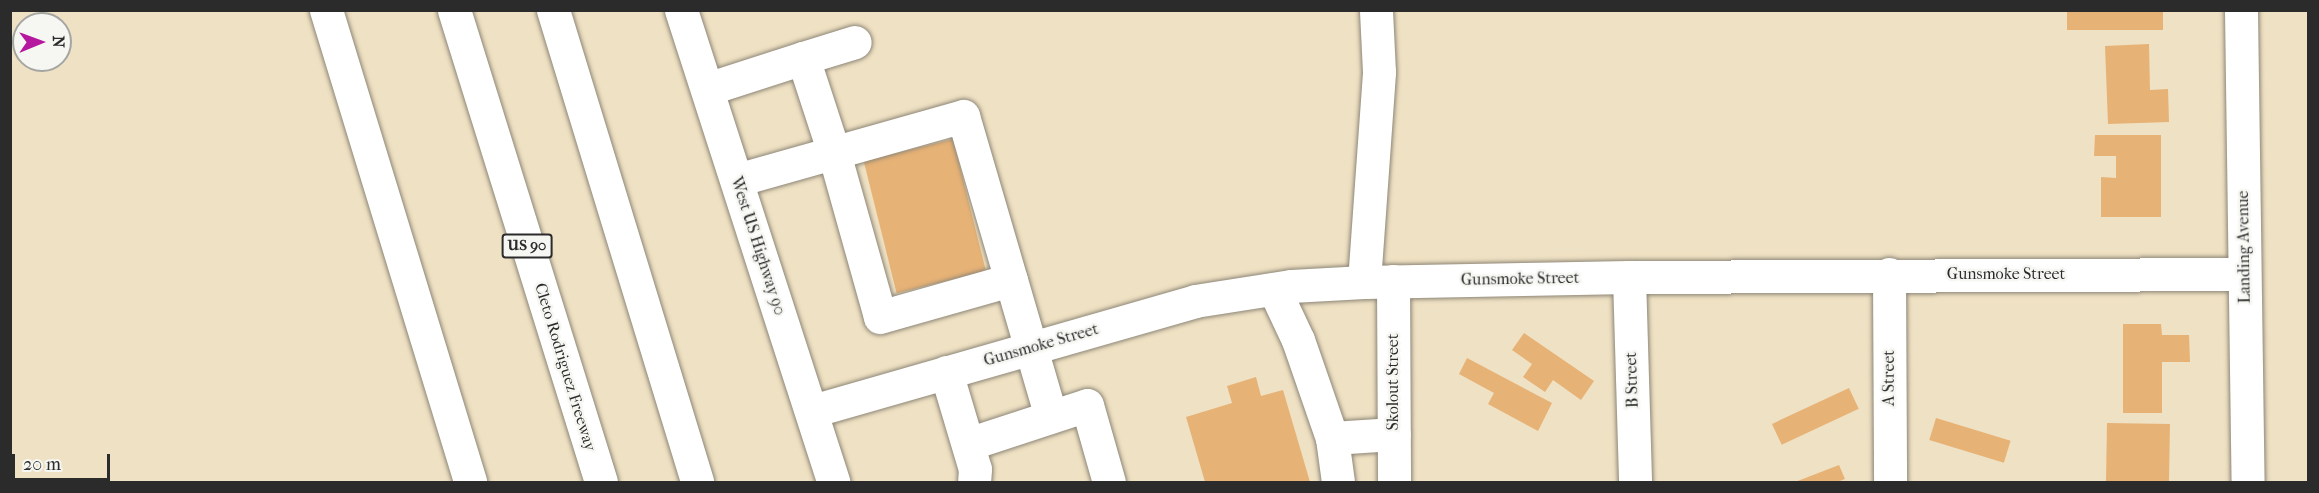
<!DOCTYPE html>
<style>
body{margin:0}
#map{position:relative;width:2319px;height:493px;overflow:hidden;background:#efe1c3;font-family:"IM FELL French Canon",serif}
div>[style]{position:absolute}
.building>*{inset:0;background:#e7b276;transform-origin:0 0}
.roads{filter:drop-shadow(0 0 2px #8d8677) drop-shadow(0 0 2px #8d8677)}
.minor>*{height:33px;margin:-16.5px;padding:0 16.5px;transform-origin:16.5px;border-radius:16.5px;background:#fff}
.major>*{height:33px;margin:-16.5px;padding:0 16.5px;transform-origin:16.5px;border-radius:16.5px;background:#fff}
.highway>*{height:33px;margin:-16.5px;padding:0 16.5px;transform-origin:16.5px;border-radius:16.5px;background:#fff}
span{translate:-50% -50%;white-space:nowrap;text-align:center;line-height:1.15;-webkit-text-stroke:5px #f6f6f2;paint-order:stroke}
.shield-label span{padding:2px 4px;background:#f6f6f2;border:2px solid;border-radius:4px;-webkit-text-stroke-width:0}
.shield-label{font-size:15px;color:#2b2b2b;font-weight:700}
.street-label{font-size:16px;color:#2b2b2b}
.frame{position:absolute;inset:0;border:12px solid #2b2b2b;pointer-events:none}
.north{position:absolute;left:12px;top:12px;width:60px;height:60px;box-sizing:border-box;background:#f6f6f2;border:2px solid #a5a5a2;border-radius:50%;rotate:89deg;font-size:16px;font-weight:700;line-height:24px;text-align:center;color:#2b2b2b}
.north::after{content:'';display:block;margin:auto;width:21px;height:27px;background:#b5179e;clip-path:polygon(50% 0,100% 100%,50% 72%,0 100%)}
.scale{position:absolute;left:12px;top:454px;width:98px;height:27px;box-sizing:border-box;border:3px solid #2b2b2b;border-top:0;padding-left:8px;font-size:18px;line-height:21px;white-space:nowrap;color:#2b2b2b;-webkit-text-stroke:4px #f6f6f2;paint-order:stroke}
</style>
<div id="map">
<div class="building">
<i style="left:2067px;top:10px;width:96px;height:20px"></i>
<i style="clip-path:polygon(2149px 44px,2150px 90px,2168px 89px,2169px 122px,2108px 124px,2105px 46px)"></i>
<i style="clip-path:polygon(2095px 135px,2161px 135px,2161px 217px,2101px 217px,2101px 177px,2116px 178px,2116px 156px,2094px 156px)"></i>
<i style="left:953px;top:139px;width:136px;height:92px;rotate:76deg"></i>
<i style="clip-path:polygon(2123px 324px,2161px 324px,2162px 335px,2189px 335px,2190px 362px,2162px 362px,2162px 413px,2123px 413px)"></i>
<i style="clip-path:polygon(1524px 333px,1594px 381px,1581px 400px,1553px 380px,1545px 392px,1523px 377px,1532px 364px,1512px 350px)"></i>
<i style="clip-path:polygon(1467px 358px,1552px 403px,1538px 431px,1488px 404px,1494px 393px,1459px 374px)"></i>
<i style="clip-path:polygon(1256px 377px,1261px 396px,1283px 390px,1310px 482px,1205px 482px,1186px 417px,1232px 403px,1227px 386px)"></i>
<i style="left:1849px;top:388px;width:23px;height:85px;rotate:65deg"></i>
<i style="left:1936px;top:418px;width:78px;height:23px;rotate:17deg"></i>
<i style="left:2107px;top:423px;width:63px;height:59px;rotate:1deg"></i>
<i style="clip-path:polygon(1839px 465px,1845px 479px,1837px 482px,1795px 482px)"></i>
</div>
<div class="roads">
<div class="minor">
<i style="left:2241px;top:10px;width:472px;rotate:89.2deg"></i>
<i style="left:803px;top:58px;width:54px;rotate:-17.1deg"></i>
<i style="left:707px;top:89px;width:101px;rotate:-17.9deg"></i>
<i style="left:803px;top:58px;width:100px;rotate:71.9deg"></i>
<i style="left:834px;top:153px;width:170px;rotate:74.3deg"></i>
<i style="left:880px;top:317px;width:136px;rotate:-15.8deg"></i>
<i style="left:737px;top:180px;width:235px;rotate:-15.8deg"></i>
<i style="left:963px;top:116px;width:313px;rotate:73.7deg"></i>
<i style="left:1889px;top:274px;width:208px;rotate:89.7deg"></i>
<i style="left:1629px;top:277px;width:205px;rotate:88.3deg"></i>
<i style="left:1393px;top:281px;width:201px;rotate:89.7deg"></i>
<i style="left:1364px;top:282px;width:211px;rotate:-85.9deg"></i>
<i style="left:1379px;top:72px;width:62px;rotate:-92.8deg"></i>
<i style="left:1274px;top:289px;width:56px;rotate:64.8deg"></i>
<i style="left:1298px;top:340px;width:104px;rotate:70.9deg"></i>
<i style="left:946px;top:372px;width:101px;rotate:73.4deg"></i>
<i style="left:975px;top:469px;width:13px;rotate:94deg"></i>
<i style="left:812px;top:411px;width:398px;rotate:-16deg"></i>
<i style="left:1195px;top:301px;width:97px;rotate:-8.9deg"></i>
<i style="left:1291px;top:286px;width:73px;rotate:-3.1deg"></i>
<i style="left:1364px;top:282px;width:265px;rotate:-1.1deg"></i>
<i style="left:1629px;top:277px;width:615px;rotate:-0.28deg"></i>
<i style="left:968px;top:444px;width:125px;rotate:-18.1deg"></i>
<i style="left:1087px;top:405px;width:80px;rotate:74.1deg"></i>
<i style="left:1338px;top:482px;width:44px;rotate:-97.8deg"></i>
<i style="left:1332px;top:438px;width:62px;rotate:-3.7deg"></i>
</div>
<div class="major">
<i style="left:326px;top:10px;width:493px;rotate:73deg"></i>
<i style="left:681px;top:10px;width:496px;rotate:72.1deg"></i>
</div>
<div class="highway">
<i style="left:454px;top:10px;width:494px;rotate:72.7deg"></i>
<i style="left:553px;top:10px;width:493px;rotate:73deg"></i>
</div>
</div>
<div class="shield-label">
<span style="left:527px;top:246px">US 90</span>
</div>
<div class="street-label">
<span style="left:758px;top:246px;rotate:72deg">West US Highway 90</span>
<span style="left:2244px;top:247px;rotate:-91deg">Landing Avenue</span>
<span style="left:2006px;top:274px">Gunsmoke Street</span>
<span style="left:1520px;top:279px;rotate:-1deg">Gunsmoke Street</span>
<span style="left:1041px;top:345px;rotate:-16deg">Gunsmoke Street</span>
<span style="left:565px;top:367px;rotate:73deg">Cleto Rodriguez Freeway</span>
<span style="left:1889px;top:378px;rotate:-90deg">A Street</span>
<span style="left:1632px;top:380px;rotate:-92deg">B Street</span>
<span style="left:1393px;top:382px;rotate:-90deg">Skolout Street</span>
</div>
<div class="frame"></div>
<div class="north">N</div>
<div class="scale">20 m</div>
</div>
